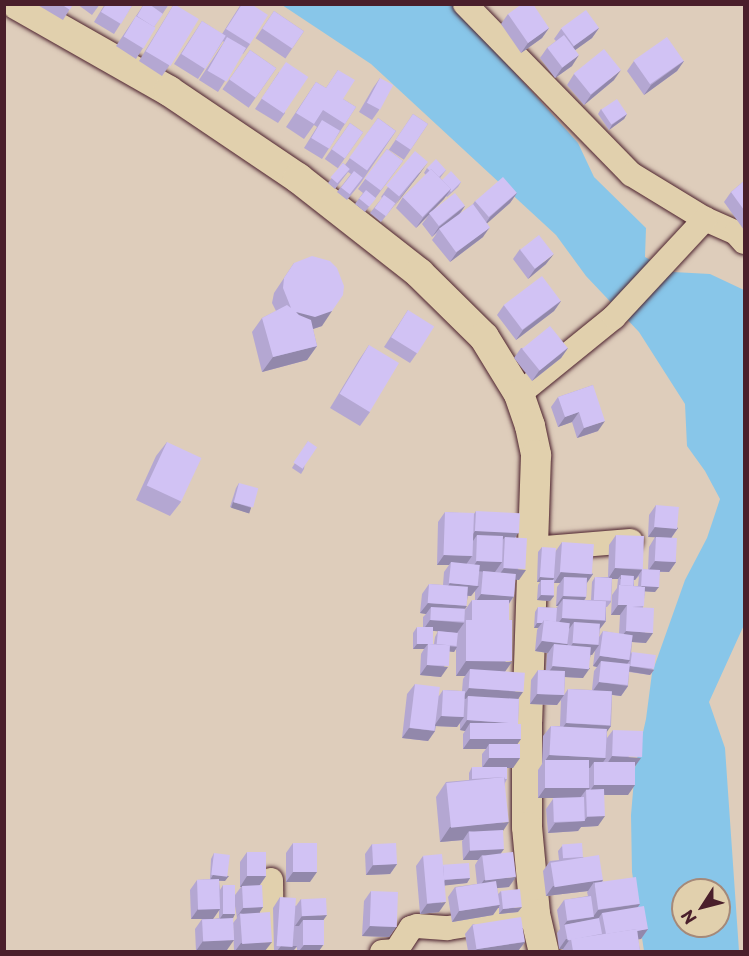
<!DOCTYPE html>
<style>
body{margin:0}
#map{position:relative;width:749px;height:956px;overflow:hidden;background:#decdbb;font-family:"Playpen Sans",sans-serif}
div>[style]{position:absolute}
.water>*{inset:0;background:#88c6e9}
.roads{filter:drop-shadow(0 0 2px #4a1f2b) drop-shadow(0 0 2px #4a1f2b)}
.minor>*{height:24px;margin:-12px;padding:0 12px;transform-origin:12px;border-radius:12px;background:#e1d0ad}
.major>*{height:30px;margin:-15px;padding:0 15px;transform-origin:15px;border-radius:15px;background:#e1d0ad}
.wall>*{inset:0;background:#b4a7d2;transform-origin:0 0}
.shaded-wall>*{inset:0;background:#9288ab;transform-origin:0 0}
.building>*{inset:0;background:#d1c2f4;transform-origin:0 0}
span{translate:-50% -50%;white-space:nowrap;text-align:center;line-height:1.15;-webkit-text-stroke:6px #e1d0ad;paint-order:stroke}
.frame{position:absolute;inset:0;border:6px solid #4a1f2b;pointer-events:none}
.north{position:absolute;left:671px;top:878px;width:60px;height:60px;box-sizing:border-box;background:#e1d0ad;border:2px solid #a58979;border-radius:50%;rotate:234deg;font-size:16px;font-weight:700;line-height:24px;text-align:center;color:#4a1f2b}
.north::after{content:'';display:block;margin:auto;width:21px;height:27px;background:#4a1f2b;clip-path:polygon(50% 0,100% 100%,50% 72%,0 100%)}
</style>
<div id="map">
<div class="water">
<i style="clip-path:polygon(evenodd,282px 5px,454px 5px,578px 143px,594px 177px,646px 228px,645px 257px,673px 272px,710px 274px,744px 290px,744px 625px,709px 702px,725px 748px,739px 951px,644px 951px,632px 872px,631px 815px,635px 768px,646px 719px,652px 673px,685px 580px,707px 538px,720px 499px,705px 471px,687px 446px,685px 404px,639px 332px,586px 276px,556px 235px,371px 64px,282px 5px,683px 890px,719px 890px,719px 926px,683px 926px,683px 890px)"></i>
</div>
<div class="roads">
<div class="minor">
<i style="left:465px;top:4px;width:238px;rotate:45.7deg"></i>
<i style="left:631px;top:174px;width:87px;rotate:31.3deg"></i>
<i style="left:705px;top:219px;width:34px;rotate:24deg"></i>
<i style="left:736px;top:233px;width:12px;rotate:48deg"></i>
<i style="left:519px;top:394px;width:122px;rotate:-39deg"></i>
<i style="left:614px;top:317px;width:134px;rotate:-47.1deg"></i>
<i style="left:533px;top:549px;width:98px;rotate:-4.7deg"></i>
<i style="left:271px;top:880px;width:72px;rotate:89.2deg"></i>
<i style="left:382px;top:952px;width:14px;rotate:-4deg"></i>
<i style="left:396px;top:951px;width:27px;rotate:-57deg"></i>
<i style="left:411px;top:928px;width:6px;rotate:-18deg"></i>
<i style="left:417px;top:926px;width:31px;rotate:4deg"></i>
<i style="left:448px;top:928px;width:88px;rotate:-9.1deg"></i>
</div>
<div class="major">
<i style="left:16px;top:4px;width:176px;rotate:29.6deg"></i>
<i style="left:169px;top:91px;width:156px;rotate:34deg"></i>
<i style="left:298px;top:178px;width:154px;rotate:38.1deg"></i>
<i style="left:419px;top:273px;width:91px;rotate:44.6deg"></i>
<i style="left:484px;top:337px;width:67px;rotate:58.4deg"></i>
<i style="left:519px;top:394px;width:34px;rotate:71deg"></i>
<i style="left:530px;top:426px;width:30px;rotate:78deg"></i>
<i style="left:536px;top:455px;width:266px;rotate:91.9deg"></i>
<i style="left:527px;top:721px;width:106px;rotate:90deg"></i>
<i style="left:527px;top:827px;width:87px;rotate:84.7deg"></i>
<i style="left:535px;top:914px;width:39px;rotate:77deg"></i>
</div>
</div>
<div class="wall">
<i style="clip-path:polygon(36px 4px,73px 4px,63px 20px)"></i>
<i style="clip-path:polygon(77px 4px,100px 4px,92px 15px)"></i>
<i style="clip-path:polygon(105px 4px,133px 4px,114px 34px,94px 22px)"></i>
<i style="clip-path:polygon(144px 4px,169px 4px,154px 27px,143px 48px,136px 59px,116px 46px)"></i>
<i style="clip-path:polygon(174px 4px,169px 66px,162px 76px,139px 61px)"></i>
<i style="clip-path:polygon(241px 4px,250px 44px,243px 54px,242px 54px,218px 92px,199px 80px,224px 42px,223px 41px,198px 79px,174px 64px,202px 21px,222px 34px)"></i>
<i style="left:274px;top:11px;width:36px;height:33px;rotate:34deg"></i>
<i style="clip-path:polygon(508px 14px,549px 28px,542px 38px,521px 53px,501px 24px)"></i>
<i style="clip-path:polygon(599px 28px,592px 38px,575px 50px,572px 66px,555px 78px,540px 58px,547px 48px,556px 41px,554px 39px,561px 29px)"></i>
<i style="left:250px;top:50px;width:32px;height:48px;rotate:35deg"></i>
<i style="clip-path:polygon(634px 61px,684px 61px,677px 71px,644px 95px,627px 71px)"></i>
<i style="clip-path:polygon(338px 70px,343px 99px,356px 107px,322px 159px,304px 148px,317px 127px,314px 125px,304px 139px,286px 127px,316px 82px,326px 88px)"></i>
<i style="clip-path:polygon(279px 72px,285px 113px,278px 123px,255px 109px)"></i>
<i style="clip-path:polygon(574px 74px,614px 80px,584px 105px,567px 85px)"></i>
<i style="clip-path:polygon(380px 78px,379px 110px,372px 120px,359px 112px,373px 88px)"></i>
<i style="clip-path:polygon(601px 109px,627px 114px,624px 119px,609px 130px,598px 114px)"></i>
<i style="left:413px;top:114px;width:18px;height:43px;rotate:34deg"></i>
<i style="clip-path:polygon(378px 118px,396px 131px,360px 184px,347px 200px,337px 192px,351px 174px,348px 172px,335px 189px,328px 183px,343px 163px,345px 165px)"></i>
<i style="left:350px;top:123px;width:16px;height:44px;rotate:35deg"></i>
<i style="clip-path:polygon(387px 149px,403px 161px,365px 212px,355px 204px,363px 193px,358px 189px)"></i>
<i style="clip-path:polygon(427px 168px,446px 170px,440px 178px,442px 180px,461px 182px,458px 187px,447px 197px,446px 196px,430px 213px,465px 206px,459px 215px,473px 204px,475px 201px,517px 193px,510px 203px,487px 223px,483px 237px,450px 262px,432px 240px,437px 233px,432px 237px,422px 224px,429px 215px,416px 228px,396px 208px,403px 197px,426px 175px,424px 173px)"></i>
<i style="clip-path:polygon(421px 172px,381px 222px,370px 213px,382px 198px,381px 197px,388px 187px)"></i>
<i style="clip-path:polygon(744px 181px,744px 230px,724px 202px,731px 192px)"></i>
<i style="clip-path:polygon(520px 249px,546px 264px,528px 279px,513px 259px)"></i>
<i style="clip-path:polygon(294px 263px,322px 326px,313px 329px,317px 346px,307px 360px,262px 372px,252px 332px,262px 318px,276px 311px,272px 303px,274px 293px)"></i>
<i style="clip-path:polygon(561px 301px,554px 311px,516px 340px,497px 315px,504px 305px)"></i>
<i style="clip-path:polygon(408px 310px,417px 353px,410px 363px,384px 347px)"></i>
<i style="clip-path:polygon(369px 345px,370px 412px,360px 426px,330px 408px,359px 360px)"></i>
<i style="clip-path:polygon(521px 348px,568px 348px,561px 358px,532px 381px,514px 358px)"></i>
<i style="clip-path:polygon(593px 385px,598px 431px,577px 438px,572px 422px,558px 427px,551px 407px,558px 397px)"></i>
<i style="clip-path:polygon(308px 441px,304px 469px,301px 474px,292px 468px)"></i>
<i style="clip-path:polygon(167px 442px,181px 502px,170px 516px,136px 500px,156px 456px)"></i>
<i style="clip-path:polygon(239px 483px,251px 508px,248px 513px,230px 507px,236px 488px)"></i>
<i style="clip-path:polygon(evenodd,656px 505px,678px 528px,672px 537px,676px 562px,669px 572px,660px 572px,655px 592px,645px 591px,643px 607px,646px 643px,632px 642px,631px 654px,632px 652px,654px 670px,650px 675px,629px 672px,628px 686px,621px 696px,612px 695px,611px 726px,607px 730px,607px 738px,613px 730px,635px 767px,628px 795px,604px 795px,598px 826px,581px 827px,578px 831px,548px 833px,546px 809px,553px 799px,573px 798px,538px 798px,538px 770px,542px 764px,543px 736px,551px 726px,560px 726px,561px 700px,557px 705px,530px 704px,531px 680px,538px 670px,546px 670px,547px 654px,548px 653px,535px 651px,537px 630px,538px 628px,534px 628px,535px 612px,538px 607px,556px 608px,558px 606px,556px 606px,557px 587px,560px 583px,554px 583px,554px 596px,550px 601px,537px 600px,538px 585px,540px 582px,537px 582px,538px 552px,542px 547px,555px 552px,562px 542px,593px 574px,587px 583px,586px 597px,585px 600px,591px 600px,592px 582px,595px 577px,608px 577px,609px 545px,616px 535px,642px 569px,648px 570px,649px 547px,655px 537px,648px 537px,649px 515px,656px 505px,639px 576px,638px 586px,634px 586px,634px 580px,635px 580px,639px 576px,656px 505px,612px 579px,618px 579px,617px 588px,612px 595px,611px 615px,620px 615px,619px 634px,603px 631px,599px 637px,600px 629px,606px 621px,606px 607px,607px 607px,611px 602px,612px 579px,656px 505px,595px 650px,593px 666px,597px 667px,594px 671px,592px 690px,568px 689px,564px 695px,565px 677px,583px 678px,591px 655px,592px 655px,595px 650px)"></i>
<i style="clip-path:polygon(evenodd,476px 511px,516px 537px,519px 580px,515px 579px,514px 596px,509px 604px,505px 671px,519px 699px,517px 744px,513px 768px,507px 768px,507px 779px,505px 783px,501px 853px,509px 887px,497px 888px,498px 894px,501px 891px,518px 912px,499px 914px,499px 907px,493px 915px,452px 922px,448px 897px,455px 887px,477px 884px,475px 865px,478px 860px,463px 860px,462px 841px,463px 840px,440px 842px,436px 797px,446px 782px,469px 780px,469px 773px,472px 767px,482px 767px,482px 754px,486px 749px,463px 749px,463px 734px,465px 731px,460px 730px,460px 723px,457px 727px,436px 726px,435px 731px,428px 741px,402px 738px,407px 694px,415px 684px,439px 696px,443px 690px,462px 691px,463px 679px,465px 676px,456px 676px,456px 649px,454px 652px,449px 651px,441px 677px,420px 675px,421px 654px,424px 649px,413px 649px,413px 633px,417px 627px,423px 627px,423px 617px,426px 614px,420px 613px,422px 594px,429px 584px,443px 585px,444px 572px,449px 565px,437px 565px,438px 522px,445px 512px,474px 514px,476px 511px,475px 591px,475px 600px,472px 600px,465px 610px,468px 596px,471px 596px,475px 591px,476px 511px,433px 631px,438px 631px,435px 637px,434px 644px,433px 644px,433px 631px)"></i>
<i style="clip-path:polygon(293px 843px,310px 882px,286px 882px,286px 853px)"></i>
<i style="clip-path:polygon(372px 844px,397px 864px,390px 874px,366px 875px,365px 854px)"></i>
<i style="clip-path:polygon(562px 846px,583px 857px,603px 880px,602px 881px,640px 904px,638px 907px,648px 929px,641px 939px,638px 939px,640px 951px,561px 951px,563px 949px,559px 949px,557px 933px,560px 929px,557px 910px,564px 900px,588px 896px,587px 892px,588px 891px,546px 896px,543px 871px,550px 861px,559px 860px,558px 851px)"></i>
<i style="clip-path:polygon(evenodd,247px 852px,266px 876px,260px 885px,263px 907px,259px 912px,265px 951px,234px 951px,233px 923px,237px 918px,235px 906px,235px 914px,233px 918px,227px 950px,196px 951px,195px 929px,202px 919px,191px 919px,190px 890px,197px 880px,210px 879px,211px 859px,214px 853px,225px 881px,219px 881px,220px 890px,223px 885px,235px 895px,241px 887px,240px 887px,240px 862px,247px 852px,219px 910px,219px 918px,213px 919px,219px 910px)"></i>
<i style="clip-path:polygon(423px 856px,443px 866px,470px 878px,467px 883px,445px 885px,439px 912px,420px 914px,416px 866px)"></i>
<i style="clip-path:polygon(371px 891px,396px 927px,389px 937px,362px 936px,364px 901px)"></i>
<i style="clip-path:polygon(280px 897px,296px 906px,301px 899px,324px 920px,319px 951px,297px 951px,297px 947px,293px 951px,274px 951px,273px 908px)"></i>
<i style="clip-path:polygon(473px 924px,525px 942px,518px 951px,468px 951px,465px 934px)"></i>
</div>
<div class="shaded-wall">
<i style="clip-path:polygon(549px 28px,542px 38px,521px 53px,528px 43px)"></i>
<i style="clip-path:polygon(599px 28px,592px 38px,567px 56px,574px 46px)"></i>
<i style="clip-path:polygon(579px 55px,572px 66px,555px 78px,562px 68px)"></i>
<i style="clip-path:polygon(684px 61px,677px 71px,644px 95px,651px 85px)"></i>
<i style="clip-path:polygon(621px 70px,614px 80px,584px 105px,591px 95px)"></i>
<i style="clip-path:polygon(627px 114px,624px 119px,609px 130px,612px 125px)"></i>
<i style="clip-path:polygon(428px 162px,421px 172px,394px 207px,401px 197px)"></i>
<i style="clip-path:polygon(451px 189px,444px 199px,416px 228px,423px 218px)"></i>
<i style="clip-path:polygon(517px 193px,510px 203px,483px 227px,490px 217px)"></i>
<i style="clip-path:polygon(465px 206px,458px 216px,439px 229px,432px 237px,439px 227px)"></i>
<i style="clip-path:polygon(490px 227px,483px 237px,450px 262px,457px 252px)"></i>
<i style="clip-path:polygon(554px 254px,546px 264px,528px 279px,535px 269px)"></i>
<i style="clip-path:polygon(561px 301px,554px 311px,516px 340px,523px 330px)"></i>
<i style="clip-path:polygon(332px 311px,322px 326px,304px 332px,296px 312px)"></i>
<i style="clip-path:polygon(317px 346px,307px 360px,262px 372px,273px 357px)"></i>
<i style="clip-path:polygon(568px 348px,561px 358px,532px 381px,539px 371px)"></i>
<i style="clip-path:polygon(579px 412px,572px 422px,558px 427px,565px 417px)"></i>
<i style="clip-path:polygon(605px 421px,598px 431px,577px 438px,584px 428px)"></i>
<i style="left:233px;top:502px;width:19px;height:6px;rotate:18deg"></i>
<i style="clip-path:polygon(655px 527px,678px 528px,671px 538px,648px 537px)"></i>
<i style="clip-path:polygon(475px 531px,519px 532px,512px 542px,505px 537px,501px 542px,477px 535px,473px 541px,468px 541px)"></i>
<i style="clip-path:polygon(444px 555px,472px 556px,465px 566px,451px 562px,449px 565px,437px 565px)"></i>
<i style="clip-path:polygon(477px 561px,502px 562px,495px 572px,470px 571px)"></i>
<i style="clip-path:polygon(655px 561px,676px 562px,669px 572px,648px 571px)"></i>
<i style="clip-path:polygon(504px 568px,526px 570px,519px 580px,497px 578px)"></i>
<i style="clip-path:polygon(615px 568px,642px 570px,635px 580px,620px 579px,621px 575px,618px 579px,608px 579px)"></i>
<i style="clip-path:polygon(561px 572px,593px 574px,586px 584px,564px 577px,560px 583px,554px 583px)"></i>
<i style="clip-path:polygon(540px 577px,554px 578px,551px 583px,541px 580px,540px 582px,537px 582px)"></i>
<i style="clip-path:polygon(450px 583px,479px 586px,471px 596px,443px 594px)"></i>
<i style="clip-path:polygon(642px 586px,659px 587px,655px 592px,638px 591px)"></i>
<i style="clip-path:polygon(481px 594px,514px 596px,507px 606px,474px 604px)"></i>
<i style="clip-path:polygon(541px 595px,554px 596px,550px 601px,537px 600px)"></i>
<i style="clip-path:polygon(563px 596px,586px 597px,579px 608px,563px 599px,558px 606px,556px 606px)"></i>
<i style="clip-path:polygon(428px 603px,467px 606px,460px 616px,431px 607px,426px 614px,420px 613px)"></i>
<i style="clip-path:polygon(618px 605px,627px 605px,620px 615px,611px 615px)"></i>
<i style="clip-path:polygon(562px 618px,606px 621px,598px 631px,574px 622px,569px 629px,555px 628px)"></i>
<i style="clip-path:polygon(430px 620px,464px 623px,457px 633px,423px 630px)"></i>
<i style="clip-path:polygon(537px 623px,542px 623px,538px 628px,534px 628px)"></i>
<i style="clip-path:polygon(626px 631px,653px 633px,646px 643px,618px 641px)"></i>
<i style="clip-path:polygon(542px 641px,568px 644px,561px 654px,554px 644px,548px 653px,535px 651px)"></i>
<i style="clip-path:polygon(573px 643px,599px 645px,592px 655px,566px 653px)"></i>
<i style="clip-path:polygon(417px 644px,428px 644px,424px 649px,413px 649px)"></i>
<i style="clip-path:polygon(437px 645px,457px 647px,454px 652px,434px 650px)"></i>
<i style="clip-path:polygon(600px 656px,630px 660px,623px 670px,601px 661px,597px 667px,593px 666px)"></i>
<i style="clip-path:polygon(466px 661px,512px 662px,502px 676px,470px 669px,465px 676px,456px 676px)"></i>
<i style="clip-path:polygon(427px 665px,448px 667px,441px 677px,420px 675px)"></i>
<i style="clip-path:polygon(553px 666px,590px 668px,583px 678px,546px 676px)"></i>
<i style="clip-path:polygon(630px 666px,654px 670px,650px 675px,626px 671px)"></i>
<i style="clip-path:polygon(599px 682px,628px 686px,621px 696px,592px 692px)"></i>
<i style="clip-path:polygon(469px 688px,523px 692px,516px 702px,468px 696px,466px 699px,462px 698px)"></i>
<i style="clip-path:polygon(537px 694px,564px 695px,557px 705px,530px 704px)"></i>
<i style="clip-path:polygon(441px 716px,464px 717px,457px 727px,434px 726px)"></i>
<i style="clip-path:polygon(467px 720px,509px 723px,470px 723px,465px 731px,460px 730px)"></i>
<i style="clip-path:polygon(566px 723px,611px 726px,604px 736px,559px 733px)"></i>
<i style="clip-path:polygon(409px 728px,435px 731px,428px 741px,402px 738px)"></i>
<i style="clip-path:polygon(470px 739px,521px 739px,514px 749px,489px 744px,486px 749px,463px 749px)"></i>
<i style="clip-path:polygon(549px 755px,606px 758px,599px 768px,594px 762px,590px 768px,545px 765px,545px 761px)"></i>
<i style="clip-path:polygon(612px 756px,641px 758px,634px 768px,605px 767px)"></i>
<i style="clip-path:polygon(489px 758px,520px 758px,513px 768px,482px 768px)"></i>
<i style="clip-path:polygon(594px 785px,635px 785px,628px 795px,587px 795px)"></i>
<i style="clip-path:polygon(545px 788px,590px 788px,586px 793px,586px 790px,580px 798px,538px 798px)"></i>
<i style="clip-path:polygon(605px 816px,598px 826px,581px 827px,578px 831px,548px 833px,555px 823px,584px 821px,587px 817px)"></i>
<i style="clip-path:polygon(509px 822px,499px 837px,469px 831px,463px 840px,440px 842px,450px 827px)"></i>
<i style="clip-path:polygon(504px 849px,497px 859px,482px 855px,478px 860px,463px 860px,470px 850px)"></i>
<i style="clip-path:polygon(397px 864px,390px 874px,366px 875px,373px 865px)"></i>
<i style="clip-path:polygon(293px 872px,317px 872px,310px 882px,286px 882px)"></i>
<i style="clip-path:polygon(213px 875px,229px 876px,225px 881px,210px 880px)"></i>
<i style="clip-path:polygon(247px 876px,266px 876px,259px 886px,240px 887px)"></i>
<i style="clip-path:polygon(516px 877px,509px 887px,477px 890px,484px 880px)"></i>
<i style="clip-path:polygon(470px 878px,467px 883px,441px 886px,445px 880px)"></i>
<i style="clip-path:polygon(603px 880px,596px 890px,594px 882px,588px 891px,546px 896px,553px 886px)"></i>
<i style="clip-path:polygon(446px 902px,439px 912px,420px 914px,427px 904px)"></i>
<i style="clip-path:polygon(640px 904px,633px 914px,602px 913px,598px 919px,564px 925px,567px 921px,593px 917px,598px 910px)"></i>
<i style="clip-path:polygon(500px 905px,493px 915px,452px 922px,459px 911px)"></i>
<i style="clip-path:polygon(263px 907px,256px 918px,240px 913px,236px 918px,243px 908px)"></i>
<i style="clip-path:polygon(522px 907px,518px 912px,499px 914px,503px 909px)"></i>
<i style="clip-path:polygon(198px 909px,220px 909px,213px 919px,191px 919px)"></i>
<i style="clip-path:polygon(223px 914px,235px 914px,232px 920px,219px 920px)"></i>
<i style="clip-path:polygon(327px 915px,320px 925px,303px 920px,299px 926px,295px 926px,302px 916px)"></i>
<i style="clip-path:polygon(370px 926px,396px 927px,389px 937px,362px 936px)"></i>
<i style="clip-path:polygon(648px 929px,641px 939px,599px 946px,606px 936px)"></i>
<i style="clip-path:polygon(566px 939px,570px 939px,563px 949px,559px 949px)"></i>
<i style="clip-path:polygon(234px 940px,227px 950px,196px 951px,203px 941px)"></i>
<i style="clip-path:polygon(272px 942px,265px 951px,235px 951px,241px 943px)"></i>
<i style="clip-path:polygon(525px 942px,518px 951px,475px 951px,477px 949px)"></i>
<i style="clip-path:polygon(324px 944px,319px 951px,299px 951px,304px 945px)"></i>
<i style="clip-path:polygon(281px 946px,297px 946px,293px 951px,277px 951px)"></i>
</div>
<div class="building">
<i style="clip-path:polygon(61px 4px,73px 4px,70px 10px)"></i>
<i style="clip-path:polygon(106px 4px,133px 4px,121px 24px,101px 12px)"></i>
<i style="clip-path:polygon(144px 4px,149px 4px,163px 14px,154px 27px,137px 16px)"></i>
<i style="left:174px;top:4px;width:29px;height:55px;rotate:31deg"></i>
<i style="clip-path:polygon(242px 4px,251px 4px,268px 15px,250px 44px,226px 29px)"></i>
<i style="clip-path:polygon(522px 4px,533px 4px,549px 28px,528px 43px,508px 14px)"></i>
<i style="left:586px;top:10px;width:22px;height:31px;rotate:54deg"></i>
<i style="left:274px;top:11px;width:36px;height:21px;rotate:34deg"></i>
<i style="left:136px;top:16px;width:23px;height:24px;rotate:31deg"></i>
<i style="left:202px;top:21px;width:28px;height:39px;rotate:32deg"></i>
<i style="left:564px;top:35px;width:25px;height:21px;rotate:53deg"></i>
<i style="left:227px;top:37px;width:22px;height:39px;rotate:30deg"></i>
<i style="left:667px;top:37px;width:29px;height:41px;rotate:55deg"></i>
<i style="left:604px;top:49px;width:27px;height:39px;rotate:51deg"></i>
<i style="left:250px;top:50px;width:32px;height:36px;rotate:35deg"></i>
<i style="left:286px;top:62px;width:27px;height:44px;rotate:34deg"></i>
<i style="clip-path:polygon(338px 70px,355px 80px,343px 99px,356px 107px,345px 124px,323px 110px,314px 124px,296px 113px,316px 82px,326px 88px)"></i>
<i style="left:380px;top:78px;width:15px;height:28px;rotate:28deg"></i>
<i style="left:617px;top:99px;width:18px;height:19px;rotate:56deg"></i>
<i style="left:413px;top:114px;width:18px;height:31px;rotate:34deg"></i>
<i style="left:378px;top:118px;width:22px;height:49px;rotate:36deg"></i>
<i style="left:322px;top:120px;width:21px;height:21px;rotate:31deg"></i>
<i style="left:350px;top:123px;width:16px;height:32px;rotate:35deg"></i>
<i style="left:387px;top:149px;width:20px;height:37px;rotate:37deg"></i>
<i style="left:415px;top:151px;width:17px;height:45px;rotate:40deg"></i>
<i style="clip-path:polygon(436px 159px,446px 170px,439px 177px,431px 169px,430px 171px,427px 168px)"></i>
<i style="left:343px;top:163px;width:9px;height:19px;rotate:41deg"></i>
<i style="left:431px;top:169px;width:28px;height:40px;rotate:45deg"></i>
<i style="left:354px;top:171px;width:11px;height:21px;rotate:38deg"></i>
<i style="clip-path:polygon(451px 171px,461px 182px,451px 192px,450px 191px,451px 189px,442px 180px)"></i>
<i style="left:503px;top:177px;width:21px;height:37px;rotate:49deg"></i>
<i style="clip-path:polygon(744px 181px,744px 210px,731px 192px)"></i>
<i style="left:366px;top:190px;width:13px;height:11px;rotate:39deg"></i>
<i style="left:455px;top:193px;width:16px;height:33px;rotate:52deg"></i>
<i style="left:384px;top:195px;width:14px;height:16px;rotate:36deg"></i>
<i style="left:473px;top:204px;width:29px;height:42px;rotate:54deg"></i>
<i style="left:539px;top:235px;width:24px;height:24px;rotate:52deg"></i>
<i style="clip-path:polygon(312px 256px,330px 261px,337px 268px,344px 286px,343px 295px,332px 311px,315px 317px,296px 312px,299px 315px,311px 320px,317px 346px,273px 357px,262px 318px,287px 305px,291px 308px,283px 288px,284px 278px,294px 263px)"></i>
<i style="left:542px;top:276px;width:31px;height:48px;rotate:53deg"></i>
<i style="left:408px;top:310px;width:31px;height:32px;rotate:32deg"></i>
<i style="left:550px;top:326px;width:28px;height:36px;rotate:51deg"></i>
<i style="left:369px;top:345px;width:35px;height:57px;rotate:31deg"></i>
<i style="clip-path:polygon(593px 385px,605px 421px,584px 428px,579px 412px,565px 417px,558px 397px)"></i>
<i style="left:308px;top:441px;width:11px;height:26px;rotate:34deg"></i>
<i style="left:167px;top:442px;width:38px;height:48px;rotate:25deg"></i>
<i style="left:239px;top:483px;width:20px;height:20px;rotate:15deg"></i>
<i style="left:656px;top:505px;width:23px;height:22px;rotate:5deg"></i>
<i style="left:476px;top:511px;width:44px;height:20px;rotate:3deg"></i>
<i style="left:445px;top:512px;width:29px;height:43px;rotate:2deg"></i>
<i style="left:477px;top:535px;width:26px;height:26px;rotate:2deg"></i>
<i style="left:616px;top:535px;width:28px;height:33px;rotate:2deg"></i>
<i style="left:505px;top:537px;width:22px;height:31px;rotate:3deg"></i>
<i style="left:656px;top:537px;width:21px;height:24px;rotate:3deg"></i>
<i style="left:562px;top:542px;width:32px;height:30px;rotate:4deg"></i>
<i style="left:542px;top:547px;width:14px;height:30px;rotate:4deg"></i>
<i style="left:451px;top:562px;width:29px;height:21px;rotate:6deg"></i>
<i style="left:642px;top:569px;width:18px;height:17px;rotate:3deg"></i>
<i style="left:483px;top:571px;width:33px;height:23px;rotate:5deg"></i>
<i style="left:621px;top:575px;width:13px;height:10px;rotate:4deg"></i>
<i style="left:564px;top:577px;width:23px;height:19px;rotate:2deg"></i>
<i style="left:595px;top:577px;width:17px;height:23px;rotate:3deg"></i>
<i style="left:541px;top:580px;width:13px;height:15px"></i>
<i style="left:429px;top:584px;width:39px;height:19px;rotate:4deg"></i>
<i style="clip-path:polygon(619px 585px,645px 587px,644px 606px,632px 607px,654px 608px,653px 633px,626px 631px,627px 605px,618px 605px)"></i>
<i style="left:563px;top:599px;width:43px;height:19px;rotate:3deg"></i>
<i style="left:472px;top:600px;width:37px;height:20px"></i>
<i style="left:431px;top:607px;width:34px;height:13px;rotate:3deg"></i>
<i style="clip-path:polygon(538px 607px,557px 608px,556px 622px,544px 620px,542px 623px,537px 623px)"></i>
<i style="left:466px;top:620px;width:46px;height:41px"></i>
<i style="left:544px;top:620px;width:26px;height:21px;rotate:7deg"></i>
<i style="left:574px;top:622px;width:26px;height:21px;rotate:4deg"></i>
<i style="left:417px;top:627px;width:16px;height:17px"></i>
<i style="left:438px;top:631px;width:20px;height:13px;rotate:6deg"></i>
<i style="left:603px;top:631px;width:30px;height:25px;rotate:8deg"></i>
<i style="left:428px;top:644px;width:22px;height:21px;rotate:3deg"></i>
<i style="left:554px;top:644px;width:37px;height:22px;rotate:5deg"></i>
<i style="left:632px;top:652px;width:24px;height:14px;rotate:7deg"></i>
<i style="left:601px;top:661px;width:29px;height:21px;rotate:6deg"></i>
<i style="left:470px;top:669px;width:55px;height:19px;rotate:4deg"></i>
<i style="left:538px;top:670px;width:27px;height:24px;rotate:2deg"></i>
<i style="left:415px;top:684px;width:25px;height:44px;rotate:7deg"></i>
<i style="left:568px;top:689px;width:44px;height:34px;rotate:3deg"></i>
<i style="left:443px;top:690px;width:22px;height:26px;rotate:3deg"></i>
<i style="clip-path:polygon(468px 696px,519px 699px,518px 724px,521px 724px,521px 739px,470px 739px,470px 723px,509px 723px,467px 720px)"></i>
<i style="left:551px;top:726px;width:56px;height:29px;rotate:3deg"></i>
<i style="left:613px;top:730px;width:30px;height:26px;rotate:2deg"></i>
<i style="left:489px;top:744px;width:31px;height:14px"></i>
<i style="left:545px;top:760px;width:44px;height:28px"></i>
<i style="left:594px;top:762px;width:41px;height:23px"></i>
<i style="clip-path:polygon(472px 767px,507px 767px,507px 779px,505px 779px,504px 777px,472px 779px)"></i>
<i style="left:504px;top:777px;width:45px;height:58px;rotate:84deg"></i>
<i style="left:604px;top:789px;width:27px;height:18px;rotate:88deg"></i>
<i style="left:584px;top:797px;width:24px;height:31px;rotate:88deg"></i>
<i style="left:503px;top:830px;width:19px;height:34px;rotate:87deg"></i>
<i style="left:293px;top:843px;width:24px;height:29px"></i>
<i style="left:396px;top:843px;width:21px;height:24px;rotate:87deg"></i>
<i style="left:582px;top:843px;width:14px;height:20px;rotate:86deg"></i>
<i style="left:247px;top:852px;width:19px;height:24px"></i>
<i style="left:513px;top:852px;width:25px;height:31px;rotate:83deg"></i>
<i style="left:214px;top:853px;width:16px;height:22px;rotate:7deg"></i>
<i style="left:442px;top:854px;width:48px;height:19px;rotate:85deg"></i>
<i style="left:599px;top:855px;width:25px;height:49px;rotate:81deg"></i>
<i style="left:469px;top:863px;width:15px;height:26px;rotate:86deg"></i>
<i style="left:636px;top:877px;width:27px;height:42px;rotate:82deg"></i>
<i style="left:219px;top:879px;width:30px;height:22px;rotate:88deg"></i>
<i style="left:496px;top:881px;width:24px;height:41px;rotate:81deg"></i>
<i style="left:223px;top:885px;width:12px;height:29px"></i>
<i style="left:262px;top:885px;width:22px;height:20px;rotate:87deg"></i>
<i style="left:520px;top:889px;width:18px;height:19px;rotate:84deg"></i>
<i style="left:371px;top:891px;width:27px;height:35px;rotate:2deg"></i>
<i style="left:591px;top:896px;width:21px;height:27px;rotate:82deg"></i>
<i style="left:280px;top:897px;width:16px;height:49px;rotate:4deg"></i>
<i style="left:326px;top:898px;width:17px;height:25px;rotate:87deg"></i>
<i style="clip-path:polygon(644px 906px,648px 929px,637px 931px,637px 929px,606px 934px,602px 913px)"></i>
<i style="left:270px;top:912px;width:30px;height:30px;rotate:86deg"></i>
<i style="left:521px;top:917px;width:25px;height:49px;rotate:81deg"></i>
<i style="left:233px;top:918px;width:22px;height:31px;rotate:87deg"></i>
<i style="left:599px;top:918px;width:16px;height:35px;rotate:79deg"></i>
<i style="left:303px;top:920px;width:21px;height:25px"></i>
<i style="clip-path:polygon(637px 929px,640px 951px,573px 951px,571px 939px)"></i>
</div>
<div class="frame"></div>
<div class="north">N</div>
</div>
